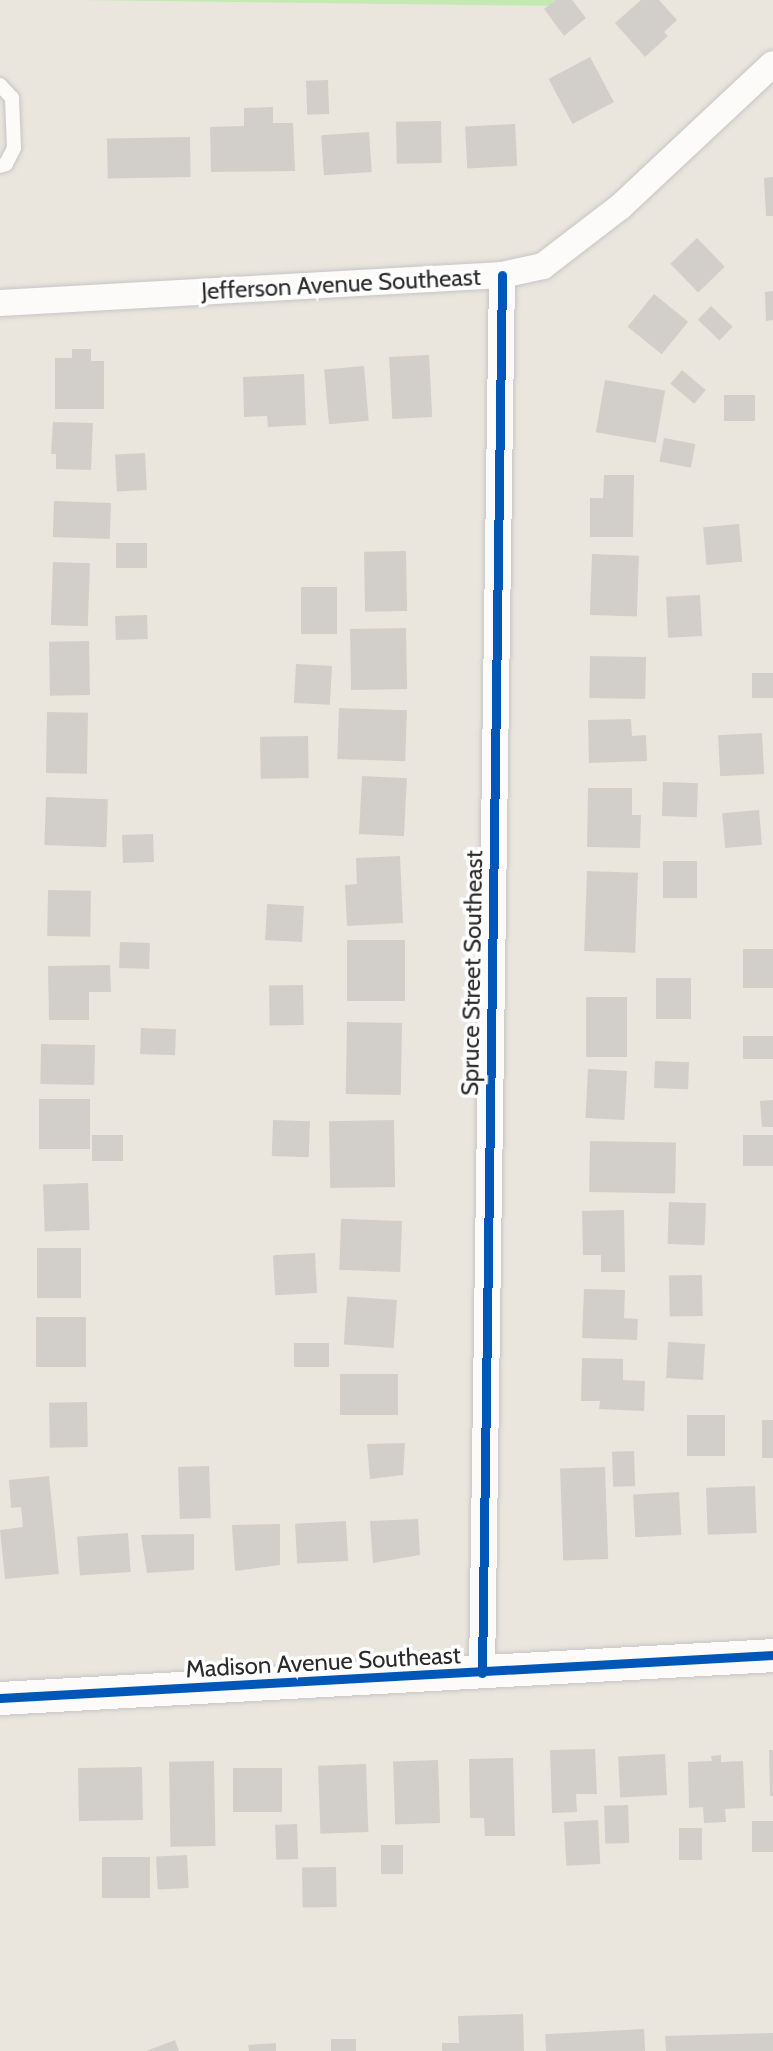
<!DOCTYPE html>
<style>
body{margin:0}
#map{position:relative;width:773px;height:2051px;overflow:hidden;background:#eae6de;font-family:Cabin,sans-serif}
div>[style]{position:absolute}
.green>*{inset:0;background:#c5e9b3}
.building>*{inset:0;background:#d2cfca;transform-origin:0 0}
.roads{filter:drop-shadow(0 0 2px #c6c5c5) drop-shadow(0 0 2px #c6c5c5)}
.service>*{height:14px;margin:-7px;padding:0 7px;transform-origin:7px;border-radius:7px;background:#fcfbfa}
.minor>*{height:26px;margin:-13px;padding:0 13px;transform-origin:13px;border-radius:13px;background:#fcfbfa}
.tertiary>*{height:33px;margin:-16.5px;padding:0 16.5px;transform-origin:16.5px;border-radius:16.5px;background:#fcfbfa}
.cycleway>*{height:9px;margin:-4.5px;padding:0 4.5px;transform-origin:4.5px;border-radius:4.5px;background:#0057b8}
span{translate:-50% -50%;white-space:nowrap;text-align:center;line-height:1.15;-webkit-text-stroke:7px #fff;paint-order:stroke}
.street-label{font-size:24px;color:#2a2a2a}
</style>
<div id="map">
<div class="green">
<i style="clip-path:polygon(73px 0,566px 0,560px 6px)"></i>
</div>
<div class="building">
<i style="clip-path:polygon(556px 0,572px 0,586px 18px,564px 36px,544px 9px)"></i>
<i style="clip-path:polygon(641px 0,659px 0,677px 20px,664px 32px,668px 36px,645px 57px,615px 23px)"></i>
<i style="left:590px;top:57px;width:51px;height:47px;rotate:62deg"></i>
<i style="left:328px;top:80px;width:34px;height:22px;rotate:88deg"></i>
<i style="clip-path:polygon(273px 107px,273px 123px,293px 123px,295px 171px,211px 172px,210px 127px,244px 126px,244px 108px)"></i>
<i style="left:441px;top:121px;width:42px;height:45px;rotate:89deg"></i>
<i style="left:515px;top:124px;width:42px;height:50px;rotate:87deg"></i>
<i style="left:369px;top:132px;width:40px;height:48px;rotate:86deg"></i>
<i style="left:190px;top:137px;width:40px;height:83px;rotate:89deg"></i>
<i style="clip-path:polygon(773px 177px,773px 216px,766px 216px,764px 178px)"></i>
<i style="left:697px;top:238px;width:40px;height:37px;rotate:46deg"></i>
<i style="clip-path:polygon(773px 291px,773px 320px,766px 321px,765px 292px)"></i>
<i style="left:654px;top:294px;width:44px;height:42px;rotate:39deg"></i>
<i style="left:711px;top:306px;width:30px;height:19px;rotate:44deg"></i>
<i style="clip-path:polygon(72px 349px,91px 349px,91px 361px,104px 361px,104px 409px,55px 409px,55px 358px,72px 358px)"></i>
<i style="left:429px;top:355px;width:62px;height:40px;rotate:87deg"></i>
<i style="left:364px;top:366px;width:55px;height:40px;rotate:85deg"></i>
<i style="left:682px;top:370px;width:31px;height:18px;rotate:40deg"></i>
<i style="clip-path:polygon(304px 374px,306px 425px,268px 427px,267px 416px,244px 417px,243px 377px)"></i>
<i style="left:605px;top:380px;width:61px;height:53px;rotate:10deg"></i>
<i style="left:755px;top:395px;width:26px;height:31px;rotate:90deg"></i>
<i style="clip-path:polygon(53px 422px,93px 423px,91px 470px,56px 469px,56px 454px,51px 454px)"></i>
<i style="left:664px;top:438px;width:32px;height:24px;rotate:11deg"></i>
<i style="left:145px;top:453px;width:37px;height:30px;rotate:87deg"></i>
<i style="clip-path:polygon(604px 475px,634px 475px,633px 537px,590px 537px,590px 498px,603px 498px)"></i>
<i style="left:54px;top:501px;width:57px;height:36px;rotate:2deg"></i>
<i style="left:739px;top:524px;width:38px;height:36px;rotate:85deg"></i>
<i style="left:116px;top:543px;width:31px;height:25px"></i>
<i style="left:406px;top:551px;width:60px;height:42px;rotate:89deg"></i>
<i style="left:592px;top:554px;width:47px;height:61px;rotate:2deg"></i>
<i style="left:53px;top:562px;width:37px;height:63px;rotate:2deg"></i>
<i style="left:301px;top:587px;width:36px;height:47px"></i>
<i style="left:700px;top:595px;width:41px;height:34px;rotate:87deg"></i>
<i style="left:147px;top:615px;width:24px;height:32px;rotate:88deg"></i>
<i style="left:406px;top:628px;width:61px;height:56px;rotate:89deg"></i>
<i style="left:89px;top:641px;width:54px;height:40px;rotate:89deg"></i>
<i style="left:590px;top:656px;width:56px;height:42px;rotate:1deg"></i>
<i style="left:296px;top:664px;width:36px;height:39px;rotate:3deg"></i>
<i style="left:773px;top:673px;width:25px;height:21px;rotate:90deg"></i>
<i style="left:339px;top:708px;width:68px;height:51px;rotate:2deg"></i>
<i style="left:47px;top:712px;width:41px;height:61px;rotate:1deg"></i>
<i style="clip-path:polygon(631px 719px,632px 736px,646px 735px,647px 761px,589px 763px,588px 720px)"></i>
<i style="left:762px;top:733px;width:41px;height:44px;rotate:87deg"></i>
<i style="left:308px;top:736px;width:42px;height:48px;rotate:89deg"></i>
<i style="left:362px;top:776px;width:45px;height:58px;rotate:3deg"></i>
<i style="left:663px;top:782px;width:35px;height:34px;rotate:2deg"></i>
<i style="clip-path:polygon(588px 788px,632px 788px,632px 815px,641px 815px,640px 848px,587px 847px)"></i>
<i style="left:46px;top:797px;width:62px;height:48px;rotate:2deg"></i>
<i style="left:759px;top:810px;width:35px;height:37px;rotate:85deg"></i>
<i style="left:153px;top:834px;width:28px;height:31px;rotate:88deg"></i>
<i style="clip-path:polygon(400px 856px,403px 923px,347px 926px,345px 885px,357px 884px,356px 858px)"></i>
<i style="left:663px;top:861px;width:34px;height:37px"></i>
<i style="left:587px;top:871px;width:51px;height:80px;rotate:2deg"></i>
<i style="left:48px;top:890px;width:43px;height:46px;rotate:1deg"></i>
<i style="left:267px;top:904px;width:37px;height:36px;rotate:3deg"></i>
<i style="left:347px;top:940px;width:58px;height:61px"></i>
<i style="left:120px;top:942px;width:30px;height:26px;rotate:2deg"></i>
<i style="left:743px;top:949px;width:30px;height:39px"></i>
<i style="clip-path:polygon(110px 965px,111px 992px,89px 992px,89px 1020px,49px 1020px,48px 966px)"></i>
<i style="left:656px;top:978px;width:35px;height:41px"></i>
<i style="left:303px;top:985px;width:40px;height:34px;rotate:89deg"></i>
<i style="left:586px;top:997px;width:41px;height:60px"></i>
<i style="left:347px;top:1022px;width:55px;height:72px;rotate:1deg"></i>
<i style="left:141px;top:1028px;width:35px;height:26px;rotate:2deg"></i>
<i style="left:773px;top:1036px;width:23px;height:30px;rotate:90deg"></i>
<i style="left:41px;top:1044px;width:54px;height:40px;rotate:1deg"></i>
<i style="left:655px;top:1061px;width:34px;height:27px;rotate:2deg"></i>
<i style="left:588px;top:1069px;width:39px;height:49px;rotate:3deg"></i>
<i style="left:39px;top:1099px;width:51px;height:50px"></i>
<i style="clip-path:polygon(773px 1100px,773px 1127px,762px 1127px,760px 1101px)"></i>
<i style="left:273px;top:1120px;width:37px;height:36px;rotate:2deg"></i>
<i style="left:394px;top:1120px;width:67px;height:65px;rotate:89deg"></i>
<i style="left:92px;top:1135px;width:31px;height:26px"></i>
<i style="left:773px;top:1135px;width:31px;height:30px;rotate:90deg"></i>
<i style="left:590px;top:1141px;width:86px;height:51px;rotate:1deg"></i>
<i style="left:88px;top:1183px;width:47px;height:45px;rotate:88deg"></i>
<i style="left:669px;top:1202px;width:37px;height:42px;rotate:2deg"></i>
<i style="clip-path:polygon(624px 1210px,625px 1272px,601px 1272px,601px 1255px,583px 1255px,582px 1211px)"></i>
<i style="left:402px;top:1221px;width:51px;height:61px;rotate:92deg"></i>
<i style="left:37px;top:1248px;width:44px;height:50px"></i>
<i style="left:315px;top:1253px;width:40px;height:42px;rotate:87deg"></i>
<i style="left:702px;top:1275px;width:41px;height:33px;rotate:89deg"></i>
<i style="clip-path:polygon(584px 1289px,625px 1290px,624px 1318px,638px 1319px,637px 1340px,582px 1338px)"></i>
<i style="left:397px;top:1300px;width:48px;height:50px;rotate:94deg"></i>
<i style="left:36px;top:1317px;width:50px;height:50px"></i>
<i style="left:668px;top:1342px;width:37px;height:36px;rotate:3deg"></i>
<i style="left:329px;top:1343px;width:24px;height:35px;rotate:90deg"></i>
<i style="clip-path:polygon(582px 1358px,623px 1359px,623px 1380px,645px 1381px,644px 1411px,599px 1409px,600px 1401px,581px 1401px)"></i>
<i style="left:398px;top:1374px;width:41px;height:58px;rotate:90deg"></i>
<i style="left:87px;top:1402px;width:45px;height:38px;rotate:89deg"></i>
<i style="left:687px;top:1415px;width:38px;height:41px"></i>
<i style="left:762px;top:1420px;width:11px;height:38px"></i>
<i style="clip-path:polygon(405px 1443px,403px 1475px,370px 1479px,367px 1444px)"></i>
<i style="left:634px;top:1451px;width:35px;height:22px;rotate:88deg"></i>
<i style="left:209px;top:1466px;width:52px;height:31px;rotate:88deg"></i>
<i style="left:605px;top:1467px;width:92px;height:45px;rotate:88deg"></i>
<i style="clip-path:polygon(49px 1476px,59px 1574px,5px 1579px,0 1530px,23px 1527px,21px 1507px,11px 1508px,9px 1480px)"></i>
<i style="left:755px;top:1486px;width:47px;height:49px;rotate:88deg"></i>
<i style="left:679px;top:1492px;width:43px;height:46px;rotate:87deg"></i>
<i style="clip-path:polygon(418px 1519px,420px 1555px,373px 1563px,370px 1521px)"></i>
<i style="left:346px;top:1521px;width:40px;height:51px;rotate:87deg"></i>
<i style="clip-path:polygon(280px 1524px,280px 1565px,235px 1571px,232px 1525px)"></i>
<i style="left:128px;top:1533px;width:39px;height:51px;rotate:86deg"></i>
<i style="clip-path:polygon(194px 1534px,194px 1570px,147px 1573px,141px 1535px)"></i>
<i style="clip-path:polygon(595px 1749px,597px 1794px,576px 1794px,577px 1812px,552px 1813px,550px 1750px)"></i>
<i style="clip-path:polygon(769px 1750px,773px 1750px,773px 1796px,770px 1796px)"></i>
<i style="left:665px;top:1754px;width:41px;height:47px;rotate:87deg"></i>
<i style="clip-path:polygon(721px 1755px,721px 1762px,743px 1761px,745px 1808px,725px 1809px,726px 1822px,704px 1823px,703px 1807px,689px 1808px,688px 1762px,712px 1761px,711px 1756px)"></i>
<i style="clip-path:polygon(513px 1758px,515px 1836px,485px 1836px,484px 1818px,470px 1818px,469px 1759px)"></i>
<i style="left:438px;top:1760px;width:63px;height:45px;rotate:88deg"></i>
<i style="left:214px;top:1761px;width:85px;height:45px;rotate:89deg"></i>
<i style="left:366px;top:1764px;width:68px;height:48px;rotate:88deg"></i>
<i style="left:142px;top:1767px;width:53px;height:64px;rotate:89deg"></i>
<i style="left:233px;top:1768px;width:49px;height:44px"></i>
<i style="left:628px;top:1805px;width:38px;height:24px;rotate:88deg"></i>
<i style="left:598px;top:1820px;width:44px;height:34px;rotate:87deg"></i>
<i style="left:773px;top:1821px;width:31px;height:21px;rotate:90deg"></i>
<i style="left:297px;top:1824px;width:35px;height:22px;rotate:88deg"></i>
<i style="left:679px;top:1828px;width:23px;height:32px"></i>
<i style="left:381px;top:1845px;width:22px;height:29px"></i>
<i style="left:187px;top:1855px;width:33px;height:31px;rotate:87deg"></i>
<i style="left:102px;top:1857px;width:48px;height:41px"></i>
<i style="left:336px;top:1867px;width:40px;height:34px;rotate:89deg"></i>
<i style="clip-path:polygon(523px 2014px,524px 2051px,442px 2051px,442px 2043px,459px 2043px,458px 2016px)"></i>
<i style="left:644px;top:2029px;width:22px;height:99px;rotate:87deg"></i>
<i style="clip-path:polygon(773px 2033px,773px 2051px,666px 2051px,665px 2036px)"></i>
<i style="left:356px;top:2039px;width:12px;height:25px;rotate:90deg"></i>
<i style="clip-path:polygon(175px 2040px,179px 2051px,146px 2051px)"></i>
<i style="clip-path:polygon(276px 2043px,276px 2051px,249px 2051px,248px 2045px)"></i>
</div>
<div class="roads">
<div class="service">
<i style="left:0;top:85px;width:18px;rotate:47deg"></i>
<i style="left:12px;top:98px;width:50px;rotate:87.7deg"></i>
<i style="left:14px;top:148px;width:18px;rotate:117deg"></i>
<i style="left:6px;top:164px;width:6px;rotate:162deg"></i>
</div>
<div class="minor">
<i style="left:0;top:303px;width:503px;rotate:-3.19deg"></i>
<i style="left:502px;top:275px;width:42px;rotate:-12.4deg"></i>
<i style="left:543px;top:266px;width:97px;rotate:-37.5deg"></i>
<i style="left:620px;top:207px;width:209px;rotate:-43.1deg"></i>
<i style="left:482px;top:1673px;width:1398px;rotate:-89.18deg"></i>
</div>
<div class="tertiary">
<i style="left:0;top:1698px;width:774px;rotate:-3.18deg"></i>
</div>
</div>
<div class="cycleway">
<i style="left:482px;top:1673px;width:1398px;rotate:-89.18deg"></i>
<i style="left:0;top:1698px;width:774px;rotate:-3.18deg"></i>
</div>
<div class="street-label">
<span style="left:341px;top:284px;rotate:-3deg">Jefferson Avenue Southeast</span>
<span style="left:472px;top:973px;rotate:-89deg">Spruce Street Southeast</span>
<span style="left:323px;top:1662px;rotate:-3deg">Madison Avenue Southeast</span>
</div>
</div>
